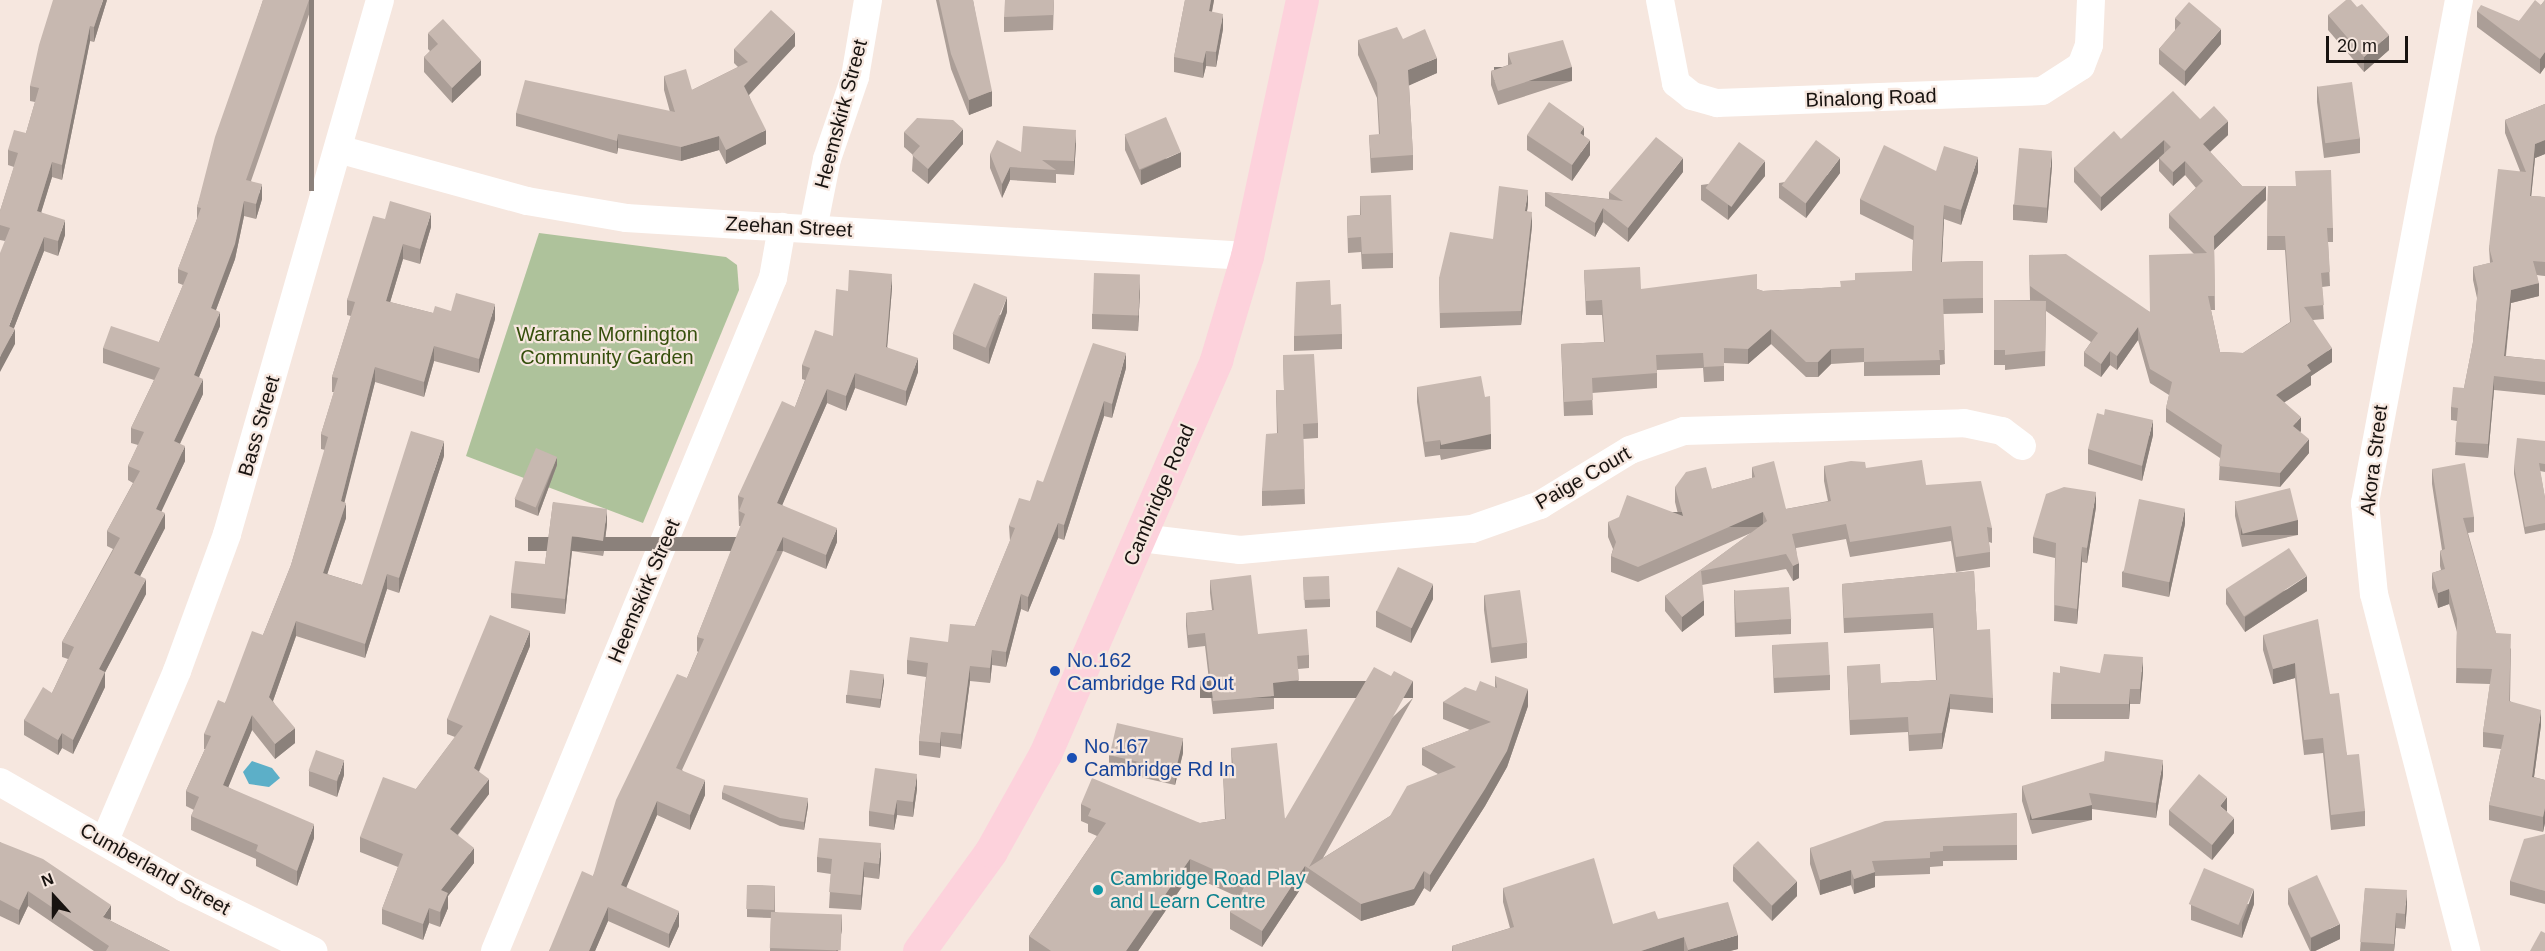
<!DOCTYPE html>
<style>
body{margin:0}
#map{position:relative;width:2545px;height:951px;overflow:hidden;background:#f6e7df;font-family:Helvetica,sans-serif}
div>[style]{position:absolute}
.green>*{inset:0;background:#aec29b}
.water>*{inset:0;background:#5cafc8}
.minor>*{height:28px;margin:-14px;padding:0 14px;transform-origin:14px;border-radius:14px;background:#fff}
.secondary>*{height:33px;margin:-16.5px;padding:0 16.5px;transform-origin:16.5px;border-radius:16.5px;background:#fdd2dc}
.wall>*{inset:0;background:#ab9e97}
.shaded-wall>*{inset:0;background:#8b817b;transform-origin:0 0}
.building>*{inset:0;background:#c7b8b0;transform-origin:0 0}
.dots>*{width:16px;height:16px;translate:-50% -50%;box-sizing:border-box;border:3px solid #f6e7df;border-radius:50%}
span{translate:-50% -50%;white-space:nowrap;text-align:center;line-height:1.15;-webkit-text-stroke:4.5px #f6e7df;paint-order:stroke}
.street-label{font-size:20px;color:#181310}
.park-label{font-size:20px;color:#354f0c}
.transit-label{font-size:20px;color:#164399}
.left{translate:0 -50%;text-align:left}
.culture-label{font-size:20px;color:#0d838f}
.north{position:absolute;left:24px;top:867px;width:60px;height:60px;-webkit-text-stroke:4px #f6e7df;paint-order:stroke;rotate:339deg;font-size:16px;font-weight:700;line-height:24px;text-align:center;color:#181310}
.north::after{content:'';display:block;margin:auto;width:21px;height:27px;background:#181310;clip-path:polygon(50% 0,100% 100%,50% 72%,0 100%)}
.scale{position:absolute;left:2326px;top:36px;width:82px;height:27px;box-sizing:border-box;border:3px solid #181310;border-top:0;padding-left:8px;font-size:18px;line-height:21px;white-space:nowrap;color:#181310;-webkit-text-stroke:4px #f6e7df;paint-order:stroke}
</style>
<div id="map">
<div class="green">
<i style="clip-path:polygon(539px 233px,726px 257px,737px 265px,739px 290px,643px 523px,466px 456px)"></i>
</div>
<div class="water">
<i style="clip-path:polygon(252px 761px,272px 768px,280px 778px,269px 787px,249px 784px,243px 772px)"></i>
</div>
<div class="minor">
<i style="left:1660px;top:0;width:85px;rotate:79.1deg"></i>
<i style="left:1676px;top:83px;width:21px;rotate:39deg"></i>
<i style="left:1692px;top:96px;width:26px;rotate:16deg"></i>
<i style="left:1717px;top:103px;width:325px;rotate:-2.1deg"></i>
<i style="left:2042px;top:91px;width:46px;rotate:-32.7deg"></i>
<i style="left:2081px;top:66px;width:22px;rotate:-69deg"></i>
<i style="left:2089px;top:45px;width:45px;rotate:-87.5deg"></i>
<i style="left:2459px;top:0;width:512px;rotate:100.59deg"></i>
<i style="left:2365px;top:503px;width:91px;rotate:84.4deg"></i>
<i style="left:2374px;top:594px;width:369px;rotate:75.5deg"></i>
<i style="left:338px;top:149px;width:196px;rotate:15.4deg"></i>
<i style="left:527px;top:201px;width:100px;rotate:9.7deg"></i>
<i style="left:626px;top:218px;width:622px;rotate:3.5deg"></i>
<i style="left:813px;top:229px;width:71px;rotate:-78.7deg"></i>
<i style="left:827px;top:159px;width:87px;rotate:-71.1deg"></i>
<i style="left:855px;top:77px;width:78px;rotate:-80.4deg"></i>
<i style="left:1141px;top:538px;width:100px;rotate:6.9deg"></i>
<i style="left:1240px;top:550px;width:233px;rotate:-5.2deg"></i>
<i style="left:1472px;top:529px;width:72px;rotate:-19.4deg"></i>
<i style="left:1540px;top:505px;width:105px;rotate:-31.4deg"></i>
<i style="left:1630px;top:450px;width:57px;rotate:-19.4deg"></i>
<i style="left:1684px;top:431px;width:280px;rotate:-1.6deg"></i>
<i style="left:1964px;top:423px;width:39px;rotate:12deg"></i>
<i style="left:2002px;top:431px;width:25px;rotate:37deg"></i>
<i style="left:0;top:782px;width:212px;rotate:29.9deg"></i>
<i style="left:184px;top:888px;width:144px;rotate:26deg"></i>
<i style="left:105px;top:840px;width:184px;rotate:-66.9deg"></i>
<i style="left:177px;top:671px;width:146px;rotate:-69.9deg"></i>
<i style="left:227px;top:534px;width:555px;rotate:-74.01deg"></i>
<i style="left:495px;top:951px;width:728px;rotate:-67.56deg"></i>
<i style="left:773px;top:278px;width:52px;rotate:-80deg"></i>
</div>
<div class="secondary">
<i style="left:919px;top:951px;width:123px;rotate:-54.2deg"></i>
<i style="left:991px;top:851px;width:111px;rotate:-60.9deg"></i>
<i style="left:1045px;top:754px;width:430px;rotate:-66.5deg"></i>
<i style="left:1216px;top:360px;width:109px;rotate:-73.4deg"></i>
<i style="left:1247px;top:256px;width:262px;rotate:-77.9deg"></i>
</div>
<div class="wall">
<i style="clip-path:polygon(107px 0,94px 42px,90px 41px,62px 180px,52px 177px,41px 212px,65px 235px,58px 256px,44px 251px,14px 328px,15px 344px,5px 241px,0 240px,0 211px,14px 167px,8px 165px,8px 150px,26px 133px,35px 102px,30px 101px,30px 86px)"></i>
<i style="clip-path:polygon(263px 0,314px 0,251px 181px,262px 199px,256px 219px,244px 216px,235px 259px,216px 310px,220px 326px,199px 377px,203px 394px,180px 444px,185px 461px,161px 511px,165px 528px,140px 576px,146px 594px,105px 672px,105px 687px,73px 754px,62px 748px,58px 755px,24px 735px,24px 720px,52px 693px,68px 659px,62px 657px,62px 642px,113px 549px,107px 546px,107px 531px,133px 483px,128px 480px,128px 466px,138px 445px,131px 443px,131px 428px,154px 380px,103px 363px,103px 348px,159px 342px,183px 285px,178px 283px,178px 269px,197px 219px,197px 207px)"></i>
<i style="clip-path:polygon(936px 0,973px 0,992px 106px,969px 115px,951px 69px)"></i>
<i style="clip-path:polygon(1054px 0,1053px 30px,1004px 32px,1004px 17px)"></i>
<i style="clip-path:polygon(1185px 0,1214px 0,1212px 12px,1223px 29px,1216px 67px,1206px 66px,1203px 78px,1174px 72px,1174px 57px)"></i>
<i style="clip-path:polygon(2545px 0,2545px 67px,2540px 74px,2477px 27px,2477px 11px,2519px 21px,2541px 5px)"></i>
<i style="clip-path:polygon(2357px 7px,2389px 50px,2364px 72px,2328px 30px,2328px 15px)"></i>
<i style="clip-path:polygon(2175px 18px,2221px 44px,2185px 86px,2159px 64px,2159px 49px,2175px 31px)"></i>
<i style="clip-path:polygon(428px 33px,481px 75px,452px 103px,424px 72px,424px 57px,430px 51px,428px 49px)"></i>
<i style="clip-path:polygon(1403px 39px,1437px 73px,1409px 85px,1413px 155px,1413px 170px,1371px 173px,1369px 135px,1379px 135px,1377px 98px,1358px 55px,1358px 40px)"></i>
<i style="clip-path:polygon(795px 46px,749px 95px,766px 144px,726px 164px,719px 150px,681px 161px,618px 148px,617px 154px,516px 126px,516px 113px,670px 112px,664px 90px,664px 76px,692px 90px,738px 67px,734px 63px,734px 49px)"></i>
<i style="clip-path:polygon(1508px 53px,1572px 81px,1498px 105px,1491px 85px,1491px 71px,1508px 65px)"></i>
<i style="clip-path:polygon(2317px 86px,2360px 138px,2360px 153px,2324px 158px,2317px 102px)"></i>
<i style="clip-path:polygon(2545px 104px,2545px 154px,2535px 158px,2531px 196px,2545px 197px,2545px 276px,2537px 275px,2539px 296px,2511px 303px,2506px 356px,2545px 360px,2545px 395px,2494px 390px,2488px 458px,2455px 455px,2457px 421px,2451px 420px,2451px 407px,2464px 388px,2473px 342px,2477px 298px,2473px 280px,2473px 267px,2490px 263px,2489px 247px,2520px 171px,2505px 133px,2505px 120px)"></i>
<i style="clip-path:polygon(2200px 119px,2228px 135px,2210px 152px,2242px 186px,2266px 200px,2214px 250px,2215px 310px,2211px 310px,2220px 352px,2243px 353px,2290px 322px,2285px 250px,2267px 250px,2268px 186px,2333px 228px,2333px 242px,2328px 242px,2330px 286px,2322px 287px,2324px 319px,2313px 320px,2332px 362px,2311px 376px,2311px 385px,2284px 402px,2301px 431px,2300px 432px,2309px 453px,2280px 487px,2219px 480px,2220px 458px,2166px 422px,2166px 408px,2169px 395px,2150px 383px,2138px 340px,2117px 370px,2110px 365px,2101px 377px,2084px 366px,2084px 352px,2091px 342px,2046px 311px,2045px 366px,2005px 370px,2005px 365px,1994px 365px,1994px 300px,2031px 300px,2030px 300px,2029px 255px,2150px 312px,2194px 254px,2169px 228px,2169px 214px,2196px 188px,2185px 175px,2173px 186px,2159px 171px,2159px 158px,2101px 211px,2074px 182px,2074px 168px,2121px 139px)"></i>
<i style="clip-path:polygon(904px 132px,963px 144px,928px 184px,912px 171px,913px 155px,904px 147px)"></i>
<i style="clip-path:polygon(1125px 135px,1181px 167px,1141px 185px,1125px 150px)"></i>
<i style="clip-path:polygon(1527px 135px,1590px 155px,1572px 181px,1527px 150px)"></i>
<i style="clip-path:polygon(1076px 143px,1074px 175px,1056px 174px,1056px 183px,1010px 180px,1002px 198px,990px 168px,990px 154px,1021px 152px)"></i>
<i style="clip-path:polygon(2052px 166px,2047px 223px,2013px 220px,2013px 205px)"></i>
<i style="clip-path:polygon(1936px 171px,1978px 172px,1961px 225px,1944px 219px,1942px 262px,1983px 261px,1983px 313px,1943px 314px,1945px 364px,1940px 365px,1940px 375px,1864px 376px,1864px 362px,1831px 364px,1818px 377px,1806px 377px,1771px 344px,1748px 364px,1724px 363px,1724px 381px,1704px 382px,1703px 368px,1657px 370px,1657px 388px,1592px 393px,1593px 415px,1564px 416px,1561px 344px,1604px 342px,1602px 315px,1586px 315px,1584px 270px,1641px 289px,1757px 289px,1763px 291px,1840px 287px,1855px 281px,1912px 271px,1913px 240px,1860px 214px,1860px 199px)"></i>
<i style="clip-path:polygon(1683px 172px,1628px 242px,1603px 222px,1595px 237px,1545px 206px,1545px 192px,1609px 199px,1609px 192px)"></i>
<i style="clip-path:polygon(1840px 173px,1806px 218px,1779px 198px,1779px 183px)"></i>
<i style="clip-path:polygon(1765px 176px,1728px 220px,1701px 200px,1701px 185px)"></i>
<i style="clip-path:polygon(1360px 196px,1393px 253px,1393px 268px,1362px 269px,1361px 252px,1348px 253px,1347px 216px,1360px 215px)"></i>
<i style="clip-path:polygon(1528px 204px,1527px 211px,1532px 226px,1521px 325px,1440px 328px,1439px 278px,1493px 239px)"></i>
<i style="clip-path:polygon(385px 219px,431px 227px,420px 264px,403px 259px,390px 302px,433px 313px,451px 311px,495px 319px,479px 373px,434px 361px,424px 397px,375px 382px,344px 502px,346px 518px,327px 574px,362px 585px,444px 456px,399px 593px,387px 589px,365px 658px,296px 636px,273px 701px,295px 743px,275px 759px,252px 730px,228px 787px,314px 838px,297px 886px,256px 866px,256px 859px,191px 830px,191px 816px,194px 810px,186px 806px,186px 791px,205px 749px,204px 749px,204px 734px,225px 703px,263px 635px,291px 565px,325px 450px,321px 449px,321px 434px,334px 392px,332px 392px,332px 377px,351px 316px,347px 315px,347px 300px)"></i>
<i style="clip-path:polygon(892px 288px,887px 347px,918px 372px,906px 406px,855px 388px,846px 411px,827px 403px,782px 505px,837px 542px,826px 569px,783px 551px,682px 770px,705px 795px,690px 830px,657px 815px,626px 887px,679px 926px,669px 948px,608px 921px,595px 951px,549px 951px,593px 876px,687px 678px,698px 652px,697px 651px,697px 637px,741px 526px,739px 526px,738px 496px,795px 407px,805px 380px,802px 379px,802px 365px,833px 336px,848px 291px)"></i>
<i style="clip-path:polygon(1140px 290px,1138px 331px,1092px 329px,1092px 314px)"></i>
<i style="clip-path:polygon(1331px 305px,1342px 334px,1342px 349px,1294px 351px,1294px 336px)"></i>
<i style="clip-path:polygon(1007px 312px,989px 364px,953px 349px,953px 334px)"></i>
<i style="clip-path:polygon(1283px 355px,1318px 423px,1318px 438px,1303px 439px,1305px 504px,1262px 506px,1262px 491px,1277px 433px,1276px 390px,1284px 390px)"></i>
<i style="clip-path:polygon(1126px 368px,1112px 418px,1104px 416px,1064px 540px,1058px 538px,1028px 612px,1021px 609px,1006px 667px,992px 665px,990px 683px,970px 681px,961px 749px,941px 746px,940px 758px,919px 755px,919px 741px,926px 677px,907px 674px,907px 660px,948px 642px,975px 626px,1010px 541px,1009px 526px,1030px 501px)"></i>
<i style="clip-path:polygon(1417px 387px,1491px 449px,1441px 460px,1440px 455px,1425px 457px,1417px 402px)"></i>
<i style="clip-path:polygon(2153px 435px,2142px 481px,2088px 464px,2088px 449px)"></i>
<i style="clip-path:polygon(2545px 441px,2545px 472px,2540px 471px,2545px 498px,2545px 530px,2525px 534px,2514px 474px,2514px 466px)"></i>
<i style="clip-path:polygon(557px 465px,538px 516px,515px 507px,515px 499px)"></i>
<i style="clip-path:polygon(1824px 466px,1866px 468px,1926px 485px,1992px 528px,1992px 543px,1989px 542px,1990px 552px,1990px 567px,1956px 572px,1951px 541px,1850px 557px,1846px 539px,1796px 548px,1799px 578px,1793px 581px,1786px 569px,1702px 585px,1704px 615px,1682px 632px,1665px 611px,1665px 596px,1751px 533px,1638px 582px,1611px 572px,1611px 556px,1613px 549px,1608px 537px,1608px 522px,1678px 514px,1675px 502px,1675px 487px,1712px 489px,1752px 478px,1752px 467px,1786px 509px,1828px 501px,1824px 481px)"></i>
<i style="clip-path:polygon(2432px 469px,2474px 517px,2474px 532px,2468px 533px,2496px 633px,2511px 649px,2510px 701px,2541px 725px,2534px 777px,2545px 780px,2545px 823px,2543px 832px,2489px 820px,2489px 805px,2501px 749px,2483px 747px,2483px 732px,2490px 684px,2456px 683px,2457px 632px,2449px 604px,2438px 608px,2432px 588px,2432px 573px,2441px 570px,2440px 566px,2440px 551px,2442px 550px,2432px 484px)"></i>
<i style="clip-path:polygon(2235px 501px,2298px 535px,2242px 547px,2235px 516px)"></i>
<i style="clip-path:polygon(553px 502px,607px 524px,603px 556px,572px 551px,565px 614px,511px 608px,511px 593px,545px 564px)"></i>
<i style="clip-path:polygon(2096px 507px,2087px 563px,2082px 562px,2077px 624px,2054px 621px,2055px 558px,2033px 553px,2033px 537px)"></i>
<i style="clip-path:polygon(2185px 524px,2169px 597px,2122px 587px,2122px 572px)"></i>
<i style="clip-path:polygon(1974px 571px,1977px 630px,1993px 698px,1993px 713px,1950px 709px,1942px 749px,1909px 751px,1908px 732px,1850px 735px,1847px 666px,1881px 683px,1936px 680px,1933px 628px,1844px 633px,1842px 584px)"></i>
<i style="clip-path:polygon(1303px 577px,1330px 599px,1330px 607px,1305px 608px)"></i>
<i style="clip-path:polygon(1210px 580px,1258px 634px,1309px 655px,1309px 668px,1298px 669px,1299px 693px,1274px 696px,1274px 709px,1213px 714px,1205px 646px,1188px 648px,1186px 626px,1186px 613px,1212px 610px,1210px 593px)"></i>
<i style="clip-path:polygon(2226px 589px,2307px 591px,2245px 632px,2226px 604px)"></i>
<i style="clip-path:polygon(1734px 590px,1791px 619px,1791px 634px,1735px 637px)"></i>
<i style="clip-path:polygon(1484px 595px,1527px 643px,1527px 658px,1491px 663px,1484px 610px)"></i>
<i style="clip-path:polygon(1433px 599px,1411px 643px,1376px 627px,1376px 611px)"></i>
<i style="clip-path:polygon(2263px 635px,2330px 694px,2347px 755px,2365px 811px,2365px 826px,2331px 830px,2323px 753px,2304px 755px,2295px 678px,2273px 684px,2263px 650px)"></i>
<i style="clip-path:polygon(1772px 645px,1830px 675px,1830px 690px,1774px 693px)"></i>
<i style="clip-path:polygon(530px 646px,479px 772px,489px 794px,458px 835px,474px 863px,448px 896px,448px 908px,440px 927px,429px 923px,423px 940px,382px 924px,382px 909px,398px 867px,360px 852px,360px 837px,416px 789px,455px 737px,447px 734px,447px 719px)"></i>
<i style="clip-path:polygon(2143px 672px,2140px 704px,2130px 704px,2129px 719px,2051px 719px,2051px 704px,2100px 673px)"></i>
<i style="clip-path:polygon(1495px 676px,1528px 706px,1507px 767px,1485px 806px,1430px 892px,1424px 888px,1414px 905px,1361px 921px,1305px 882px,1262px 947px,1230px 929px,1230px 912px,1238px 897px,1190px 875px,1138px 951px,1029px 951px,1029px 936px,1097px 836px,1088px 832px,1088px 824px,1081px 821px,1081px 804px,1200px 823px,1225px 819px,1223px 774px,1232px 773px,1231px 748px,1285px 819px,1413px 698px,1323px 858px,1390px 816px,1438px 774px,1422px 765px,1422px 748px,1470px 730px,1443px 719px,1443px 702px,1476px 691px,1495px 688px)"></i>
<i style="clip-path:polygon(884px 682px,880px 708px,846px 703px,846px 695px)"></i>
<i style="clip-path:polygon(1183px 753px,1175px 785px,1109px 770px,1109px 755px)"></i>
<i style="clip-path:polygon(309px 771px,344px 775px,337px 797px,309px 786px)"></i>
<i style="clip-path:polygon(2163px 775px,2156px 818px,2092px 809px,2092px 820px,2032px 834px,2022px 801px,2022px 786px)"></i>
<i style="clip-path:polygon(917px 789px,913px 817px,897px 815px,894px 830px,869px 826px,869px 811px)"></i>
<i style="clip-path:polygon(722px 792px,808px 806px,804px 830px,780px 826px,722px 799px)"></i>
<i style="clip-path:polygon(2169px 810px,2227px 812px,2234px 833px,2212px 860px,2169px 825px)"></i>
<i style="clip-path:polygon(2017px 813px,2017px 860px,1943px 861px,1943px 866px,1930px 867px,1930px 874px,1875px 876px,1875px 887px,1854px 894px,1851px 885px,1820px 895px,1810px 864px,1810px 848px)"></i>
<i style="clip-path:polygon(2545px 834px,2545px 904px,2510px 895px,2510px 881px)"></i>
<i style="clip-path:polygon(0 842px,111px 921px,170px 951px,94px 951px,28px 906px,19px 925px,0 916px)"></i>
<i style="clip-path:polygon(817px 857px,881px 858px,879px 879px,864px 877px,861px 910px,829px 908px,831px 874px,817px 872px)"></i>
<i style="clip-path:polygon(1733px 866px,1797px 896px,1772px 921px,1733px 881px)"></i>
<i style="clip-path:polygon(747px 885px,775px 886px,775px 912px,842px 929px,838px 951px,770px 951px,771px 918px,747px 917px)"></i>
<i style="clip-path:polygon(1503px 888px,1613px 924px,1658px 919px,1738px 949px,1730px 951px,1452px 951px,1452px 946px,1510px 928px,1503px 902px)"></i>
<i style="clip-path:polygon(2365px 888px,2407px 906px,2405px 929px,2396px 928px,2394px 951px,2360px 951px)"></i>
<i style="clip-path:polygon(2288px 889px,2340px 939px,2315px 951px,2310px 951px,2288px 904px)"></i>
<i style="clip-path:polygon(2254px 904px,2242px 938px,2191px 920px,2191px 905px)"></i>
</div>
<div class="shaded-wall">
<i style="clip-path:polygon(103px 0,107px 0,94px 42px,94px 27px)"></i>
<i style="left:309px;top:0;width:5px;height:191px"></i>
<i style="clip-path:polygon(1211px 0,1214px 0,1209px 26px,1209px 11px)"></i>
<i style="clip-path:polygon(1223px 14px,1223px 29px,1216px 67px,1216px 52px)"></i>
<i style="clip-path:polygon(90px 26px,90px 41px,62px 180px,62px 165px)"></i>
<i style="clip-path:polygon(2221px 29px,2221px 44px,2185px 86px,2185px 71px)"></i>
<i style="clip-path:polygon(795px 32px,795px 46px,744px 100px,744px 86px)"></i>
<i style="clip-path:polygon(2389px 35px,2389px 50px,2364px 72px,2364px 57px)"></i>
<i style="clip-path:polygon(1206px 51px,1206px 66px,1203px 78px,1203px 63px)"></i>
<i style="clip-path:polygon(2545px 52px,2545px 67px,2540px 74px,2540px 59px)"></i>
<i style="clip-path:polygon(1437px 58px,1437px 73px,1408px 86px,1408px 70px)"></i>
<i style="clip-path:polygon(481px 60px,481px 75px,452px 103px,452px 88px)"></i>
<i style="left:1572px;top:67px;width:14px;height:78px;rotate:90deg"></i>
<i style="clip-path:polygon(992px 91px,992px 106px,969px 115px,969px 100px)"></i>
<i style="clip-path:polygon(2228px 121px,2228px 135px,2203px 158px,2203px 144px)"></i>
<i style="clip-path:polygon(1584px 127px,1584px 142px,1580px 133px)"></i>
<i style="clip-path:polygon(963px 129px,963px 144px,928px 184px,928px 169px)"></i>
<i style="clip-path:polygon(766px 130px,766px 144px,726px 164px,726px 150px)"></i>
<i style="clip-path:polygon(1076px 130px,1076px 143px,1074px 175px,1074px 161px)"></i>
<i style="clip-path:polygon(618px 134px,618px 148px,617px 154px,617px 141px)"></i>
<i style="clip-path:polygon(719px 136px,719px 150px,681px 161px,681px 147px)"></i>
<i style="clip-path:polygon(1590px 140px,1590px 155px,1572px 181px,1572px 165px)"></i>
<i style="clip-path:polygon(2164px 140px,2164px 154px,2101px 211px,2101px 197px)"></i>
<i style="clip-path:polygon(2545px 140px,2545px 154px,2535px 158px,2530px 209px,2530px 196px,2535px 144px)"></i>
<i style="clip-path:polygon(2052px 151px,2052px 166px,2047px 223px,2047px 208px)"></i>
<i style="clip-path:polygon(1181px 152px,1181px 167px,1141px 185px,1141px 170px)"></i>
<i style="clip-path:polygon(1978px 157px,1978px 172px,1961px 225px,1961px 210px)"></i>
<i style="clip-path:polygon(1683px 158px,1683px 172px,1628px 242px,1628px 228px)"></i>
<i style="clip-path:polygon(1840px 158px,1840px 173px,1806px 218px,1806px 203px)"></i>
<i style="clip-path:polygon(1765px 161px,1765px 176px,1728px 220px,1728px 205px)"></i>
<i style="clip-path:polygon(2185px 161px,2185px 175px,2173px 186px,2173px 172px)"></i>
<i style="clip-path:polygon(52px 162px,52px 177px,37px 226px,37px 211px)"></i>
<i style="clip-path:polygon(1010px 167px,1010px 180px,1002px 198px,1002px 184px)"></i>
<i style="clip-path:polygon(262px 184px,262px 199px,256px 219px,256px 204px)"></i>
<i style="clip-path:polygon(2266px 186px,2266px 200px,2214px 250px,2214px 236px)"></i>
<i style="clip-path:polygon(1528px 190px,1528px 204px,1525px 225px,1525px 211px)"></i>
<i style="clip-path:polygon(244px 201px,244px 216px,235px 259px,211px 323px,211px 308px)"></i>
<i style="clip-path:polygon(1944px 205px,1944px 219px,1941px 277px,1941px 262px)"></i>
<i style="clip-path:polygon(1603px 208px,1603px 222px,1595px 237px,1595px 223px)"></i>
<i style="clip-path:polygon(1532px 212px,1532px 226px,1521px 325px,1521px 311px)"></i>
<i style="clip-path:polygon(431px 213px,431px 227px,420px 264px,420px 249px)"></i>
<i style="clip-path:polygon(65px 220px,65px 235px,58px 256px,58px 241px)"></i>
<i style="clip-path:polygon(44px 237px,44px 251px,10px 338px,15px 329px,15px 344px,0 372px,0 357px,9px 326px)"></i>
<i style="clip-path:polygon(403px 244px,403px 259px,386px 316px,386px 301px)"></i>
<i style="clip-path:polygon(892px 274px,892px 288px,886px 361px,886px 347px)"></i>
<i style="clip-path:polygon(1140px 275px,1140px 290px,1138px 331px,1138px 316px)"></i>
<i style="clip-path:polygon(2539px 283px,2539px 296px,2511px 303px,2504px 369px,2504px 356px,2511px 290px)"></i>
<i style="clip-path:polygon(1007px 297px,1007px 312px,989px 364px,989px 349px)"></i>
<i style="clip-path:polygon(495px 304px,495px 319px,479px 373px,479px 359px)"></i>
<i style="clip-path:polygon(220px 312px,220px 326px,194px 389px,194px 375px)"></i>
<i style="clip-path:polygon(2138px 327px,2138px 340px,2117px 370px,2117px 356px)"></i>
<i style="clip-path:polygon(1771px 329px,1771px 344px,1748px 364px,1748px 349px)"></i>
<i style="clip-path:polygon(434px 346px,434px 361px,424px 397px,424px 382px)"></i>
<i style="clip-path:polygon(2332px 348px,2332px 362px,2311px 376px,2311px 385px,2276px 408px,2276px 395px,2307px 365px)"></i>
<i style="clip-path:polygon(1831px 349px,1831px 364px,1818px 377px,1818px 362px)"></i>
<i style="clip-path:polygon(2110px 351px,2110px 365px,2101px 377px,2101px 364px)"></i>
<i style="clip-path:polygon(1126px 353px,1126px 368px,1112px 418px,1112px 404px)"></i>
<i style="clip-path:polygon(918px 358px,918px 372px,906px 406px,906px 391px)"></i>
<i style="clip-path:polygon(375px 367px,375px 382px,341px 516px,341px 501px)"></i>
<i style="clip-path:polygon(855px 373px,855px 388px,846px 411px,846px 396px)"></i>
<i style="clip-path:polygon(2494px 376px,2494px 390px,2488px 458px,2488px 444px)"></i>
<i style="clip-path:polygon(203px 379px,203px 394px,174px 456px,174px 441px)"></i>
<i style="clip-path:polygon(827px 389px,827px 403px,777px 517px,777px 503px)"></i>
<i style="clip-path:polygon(1104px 401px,1104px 416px,1064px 540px,1064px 525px)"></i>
<i style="clip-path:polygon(2301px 417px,2301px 431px,2293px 440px,2293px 426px)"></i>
<i style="clip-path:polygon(2153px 420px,2153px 435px,2142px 481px,2142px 466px)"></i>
<i style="left:1491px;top:434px;width:15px;height:51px;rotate:90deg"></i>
<i style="clip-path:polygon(2309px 439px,2309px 453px,2280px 487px,2280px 473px)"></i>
<i style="clip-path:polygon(444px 441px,444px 456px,399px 593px,399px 578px)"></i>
<i style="clip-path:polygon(185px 446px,185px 461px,156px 523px,156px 509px)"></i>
<i style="clip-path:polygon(557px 457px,557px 465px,538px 516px,538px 508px)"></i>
<i style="clip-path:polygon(2096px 492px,2096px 507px,2087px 563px,2087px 548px)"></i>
<i style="clip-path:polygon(346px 503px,346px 518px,323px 587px,323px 573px)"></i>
<i style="clip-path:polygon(607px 509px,607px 524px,603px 556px,603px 541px)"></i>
<i style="clip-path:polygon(2185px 509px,2185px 524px,2169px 597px,2169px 582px)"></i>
<i style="left:1763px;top:512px;width:15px;height:137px;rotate:90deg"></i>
<i style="clip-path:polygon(165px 513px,165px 528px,134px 588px,134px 573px)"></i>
<i style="left:2298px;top:520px;width:15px;height:57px;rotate:90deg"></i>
<i style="clip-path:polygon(1058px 523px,1058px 538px,1028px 612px,1028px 597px)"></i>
<i style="clip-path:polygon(837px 528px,837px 542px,826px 569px,826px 555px)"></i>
<i style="clip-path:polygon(572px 536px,572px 551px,565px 614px,565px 599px)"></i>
<i style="left:783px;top:537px;width:14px;height:255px;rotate:90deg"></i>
<i style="clip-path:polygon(2082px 547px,2082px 562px,2077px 624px,2077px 609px)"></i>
<i style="clip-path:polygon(1799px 563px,1799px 578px,1793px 581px,1793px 566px)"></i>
<i style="clip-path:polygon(387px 574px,387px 589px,365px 658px,365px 644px)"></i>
<i style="clip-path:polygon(2307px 576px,2307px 591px,2245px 632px,2245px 617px)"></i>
<i style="clip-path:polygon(146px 579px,146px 594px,99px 684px,99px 669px)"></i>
<i style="clip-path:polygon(1433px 584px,1433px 599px,1411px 643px,1411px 628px)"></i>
<i style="clip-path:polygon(2449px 589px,2449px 604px,2438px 608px,2438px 593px)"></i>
<i style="clip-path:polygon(1021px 594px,1021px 609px,1006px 667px,1006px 652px)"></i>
<i style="clip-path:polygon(1704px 600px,1704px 615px,1682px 632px,1682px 617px)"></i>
<i style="clip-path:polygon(296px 621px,296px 636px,269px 712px,269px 697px)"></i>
<i style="clip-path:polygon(530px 631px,530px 646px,474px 783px,474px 768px)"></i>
<i style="clip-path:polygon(992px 650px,992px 665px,990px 683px,990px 668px)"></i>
<i style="clip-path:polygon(2143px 657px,2143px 672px,2140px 704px,2140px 689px)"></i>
<i style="clip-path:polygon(2295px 663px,2295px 678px,2273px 684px,2273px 669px)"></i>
<i style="clip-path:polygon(970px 666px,970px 681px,961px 749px,961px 734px)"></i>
<i style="clip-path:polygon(105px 672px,105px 687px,73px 754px,73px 740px)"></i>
<i style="clip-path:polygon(884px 674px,884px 682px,880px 708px,880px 700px)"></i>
<i style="left:1413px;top:681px;width:17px;height:213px;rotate:90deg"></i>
<i style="clip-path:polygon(1528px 689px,1528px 706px,1507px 767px,1485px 806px,1430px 892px,1430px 875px)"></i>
<i style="clip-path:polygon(2130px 689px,2130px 704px,2129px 719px,2129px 704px)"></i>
<i style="clip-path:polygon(1950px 694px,1950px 709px,1942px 749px,1942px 733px)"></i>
<i style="clip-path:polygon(2541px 710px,2541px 725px,2532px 792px,2532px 777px)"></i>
<i style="clip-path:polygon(252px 715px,252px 730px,223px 800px,223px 785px)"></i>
<i style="clip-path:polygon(295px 728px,295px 743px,275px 759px,275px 744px)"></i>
<i style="clip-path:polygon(941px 732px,941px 746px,940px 758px,940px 743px)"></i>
<i style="clip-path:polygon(62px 733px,62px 748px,58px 755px,58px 740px)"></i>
<i style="clip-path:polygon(1183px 738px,1183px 753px,1175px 785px,1175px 770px)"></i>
<i style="clip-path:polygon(344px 760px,344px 775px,337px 797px,337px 782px)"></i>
<i style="clip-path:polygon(2163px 760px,2163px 775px,2156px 818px,2156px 803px)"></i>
<i style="clip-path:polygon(917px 774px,917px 789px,913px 817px,913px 802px)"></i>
<i style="clip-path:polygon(489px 779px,489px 794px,450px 844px,450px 829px)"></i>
<i style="clip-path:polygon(705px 780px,705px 795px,690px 830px,690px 815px)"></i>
<i style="clip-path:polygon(2227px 797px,2227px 812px,2220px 806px)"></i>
<i style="clip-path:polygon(808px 798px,808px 806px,804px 830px,804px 822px)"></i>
<i style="clip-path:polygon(897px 800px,897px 815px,894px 830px,894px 815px)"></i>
<i style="clip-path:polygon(657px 801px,657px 815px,621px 900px,621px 885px)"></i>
<i style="left:2092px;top:805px;width:15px;height:62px;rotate:90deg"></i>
<i style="clip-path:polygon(2545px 808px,2545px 823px,2543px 832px,2543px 817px)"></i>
<i style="clip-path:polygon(2234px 818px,2234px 833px,2212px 860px,2212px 845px)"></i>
<i style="clip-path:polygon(314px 824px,314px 838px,297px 886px,297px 871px)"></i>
<i style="clip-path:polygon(881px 843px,881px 858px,879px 879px,879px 864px)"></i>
<i style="clip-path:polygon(474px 848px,474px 863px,448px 896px,448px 908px,440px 927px,441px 890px)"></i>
<i style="clip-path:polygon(1190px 859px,1190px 875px,1138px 951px,1126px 951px)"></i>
<i style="clip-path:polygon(864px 862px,864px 877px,861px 910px,861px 895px)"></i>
<i style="clip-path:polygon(1305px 866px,1305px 882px,1262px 947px,1262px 931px)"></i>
<i style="clip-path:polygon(1851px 870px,1851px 885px,1820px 895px,1820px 880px)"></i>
<i style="clip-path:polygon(1424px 871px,1424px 888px,1414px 905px,1361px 921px,1361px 904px)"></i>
<i style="clip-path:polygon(1875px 872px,1875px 887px,1854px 894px,1854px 879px)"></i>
<i style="clip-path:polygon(1797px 881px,1797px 896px,1772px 921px,1772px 906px)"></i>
<i style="clip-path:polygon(2254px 889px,2254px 904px,2242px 938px,2242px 923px)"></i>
<i style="clip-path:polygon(2407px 890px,2407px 906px,2405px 929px,2405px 914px)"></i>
<i style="clip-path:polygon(28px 891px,28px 906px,19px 925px,19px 910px)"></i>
<i style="clip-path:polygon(111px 905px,111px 920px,103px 917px)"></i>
<i style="clip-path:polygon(608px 907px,608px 921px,595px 951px,589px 951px)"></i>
<i style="clip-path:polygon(429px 908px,429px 923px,423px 940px,423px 924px)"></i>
<i style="clip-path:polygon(679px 911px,679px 926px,669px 948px,669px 934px)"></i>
<i style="clip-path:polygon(2396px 913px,2396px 928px,2394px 951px,2394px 944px)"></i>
<i style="clip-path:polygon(842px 914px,842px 929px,838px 951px,836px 951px)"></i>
<i style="clip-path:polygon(2340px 924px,2340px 939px,2315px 951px,2311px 951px,2311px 938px)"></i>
<i style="clip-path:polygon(1738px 935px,1738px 949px,1730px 951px,1688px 951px,1688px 950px)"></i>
<i style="clip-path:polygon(1684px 937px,1684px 951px,1641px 951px)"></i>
</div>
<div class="building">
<i style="clip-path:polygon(53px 0,103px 0,94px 27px,90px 26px,62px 165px,52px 162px,37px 211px,65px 220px,58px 241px,44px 237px,9px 326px,15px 329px,0 357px,0 253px,10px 228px,0 225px,0 211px,18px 153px,8px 150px,14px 130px,26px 133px,39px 88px,30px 86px,39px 45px)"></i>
<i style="clip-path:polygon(263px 0,309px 0,246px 180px,262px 184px,256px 204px,244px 201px,235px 244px,211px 308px,220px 312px,194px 375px,203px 379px,174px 441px,185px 446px,156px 509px,165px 513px,134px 573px,146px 579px,99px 669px,105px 672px,73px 740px,62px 733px,58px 740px,24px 720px,43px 687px,52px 693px,74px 647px,62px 642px,120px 538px,107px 531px,140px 471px,128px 466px,144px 432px,131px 428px,160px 368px,103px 348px,111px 326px,159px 342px,188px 273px,178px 269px,201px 208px,197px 207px,215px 137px)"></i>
<i style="clip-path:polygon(939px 0,973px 0,992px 91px,969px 100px,951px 54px)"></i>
<i style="clip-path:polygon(1005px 0,1054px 0,1053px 15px,1004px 17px)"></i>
<i style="clip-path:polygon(1185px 0,1211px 0,1209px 11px,1223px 14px,1216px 52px,1206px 51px,1203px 63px,1174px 57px)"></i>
<i style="clip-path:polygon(2346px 0,2351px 0,2357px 7px,2362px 4px,2389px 35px,2364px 57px,2328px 15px)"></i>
<i style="clip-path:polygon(2535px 0,2541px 5px,2545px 0,2545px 52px,2540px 59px,2477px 11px,2481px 5px,2519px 21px)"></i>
<i style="clip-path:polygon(2189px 2px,2221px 29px,2185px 71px,2159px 49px,2181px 23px,2175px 18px)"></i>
<i style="clip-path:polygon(771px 10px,795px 32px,744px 86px,766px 130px,726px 150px,719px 136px,681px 147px,618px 134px,617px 141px,516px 113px,525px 80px,675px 112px,664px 76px,686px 69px,692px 90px,748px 62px,734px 49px)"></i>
<i style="clip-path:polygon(443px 19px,481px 60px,452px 88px,424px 57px,438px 44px,428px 33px)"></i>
<i style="clip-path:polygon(1397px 27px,1403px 39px,1425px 29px,1437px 58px,1408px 70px,1413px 155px,1371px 158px,1369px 135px,1380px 134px,1377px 83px,1358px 40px)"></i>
<i style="clip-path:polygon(1563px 40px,1572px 67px,1498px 91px,1491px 71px,1512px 64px,1508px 53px)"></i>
<i style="left:2352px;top:82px;width:57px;height:35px;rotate:82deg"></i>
<i style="clip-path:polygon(2173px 91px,2200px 119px,2214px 106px,2228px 121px,2203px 144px,2242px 186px,2266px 186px,2214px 236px,2215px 296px,2208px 296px,2220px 352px,2243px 353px,2291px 322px,2285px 236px,2267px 236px,2268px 186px,2296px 186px,2295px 171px,2331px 170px,2333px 228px,2327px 228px,2330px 272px,2321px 273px,2324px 305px,2304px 307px,2332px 348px,2307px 365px,2311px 371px,2276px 395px,2301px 417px,2293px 426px,2309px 439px,2280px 473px,2219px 466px,2222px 445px,2166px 408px,2172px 382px,2150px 369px,2138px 327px,2117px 356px,2110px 351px,2101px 364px,2084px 352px,2098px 333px,2030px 286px,2029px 255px,2066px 254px,2150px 312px,2149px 255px,2207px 253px,2169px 214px,2203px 181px,2185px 161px,2173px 172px,2159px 158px,2171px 147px,2164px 140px,2101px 197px,2074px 168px,2114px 131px,2121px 139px)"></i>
<i style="clip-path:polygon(1549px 102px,1584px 127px,1580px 133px,1590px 140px,1572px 165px,1527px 135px)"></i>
<i style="clip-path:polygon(2545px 104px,2545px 140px,2535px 144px,2530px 196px,2545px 197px,2545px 262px,2533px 261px,2539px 283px,2511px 290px,2504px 356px,2545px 360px,2545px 382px,2494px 376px,2488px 444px,2455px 442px,2458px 408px,2451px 407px,2453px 387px,2464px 388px,2473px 342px,2478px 289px,2473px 267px,2493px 262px,2489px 247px,2498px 169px,2526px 172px,2505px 120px)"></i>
<i style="left:1166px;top:117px;width:38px;height:45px;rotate:67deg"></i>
<i style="clip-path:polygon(917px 118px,953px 120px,963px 129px,928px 169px,912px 155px,920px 146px,904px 132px)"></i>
<i style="clip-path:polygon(1023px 126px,1076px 130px,1074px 161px,1042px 160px,1056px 170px,1010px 167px,1002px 184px,990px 154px,997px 140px,1021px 152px)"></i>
<i style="clip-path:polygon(1656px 137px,1683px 158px,1628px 228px,1603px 208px,1595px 223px,1545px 192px,1623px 201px,1609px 192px)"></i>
<i style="left:1816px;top:140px;width:30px;height:57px;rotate:37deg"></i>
<i style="left:1739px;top:142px;width:32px;height:57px;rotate:36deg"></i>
<i style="clip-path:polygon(1884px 145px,1936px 171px,1944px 146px,1978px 157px,1961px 210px,1944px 205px,1941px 262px,1983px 261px,1983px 298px,1943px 299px,1945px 350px,1939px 350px,1940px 360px,1864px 362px,1864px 348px,1831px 349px,1818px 362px,1806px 362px,1771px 329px,1748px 349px,1724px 348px,1724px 366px,1704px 367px,1703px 353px,1656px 355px,1657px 373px,1592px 378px,1593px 400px,1564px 402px,1561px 344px,1605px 342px,1602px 300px,1586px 301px,1584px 270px,1640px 267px,1641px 289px,1757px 274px,1757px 289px,1763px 291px,1841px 287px,1840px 281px,1855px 280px,1855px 273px,1912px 271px,1914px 226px,1860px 199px)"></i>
<i style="left:2019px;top:148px;width:33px;height:57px;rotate:5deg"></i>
<i style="clip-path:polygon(1499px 186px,1528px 190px,1525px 211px,1532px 212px,1521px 311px,1440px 313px,1439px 278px,1450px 232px,1493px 239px)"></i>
<i style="clip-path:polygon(1391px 195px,1393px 253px,1362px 254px,1361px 237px,1348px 238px,1347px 216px,1361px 215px,1360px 196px)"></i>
<i style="clip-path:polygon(390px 201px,431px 213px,420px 249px,403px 244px,386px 301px,433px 313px,435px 306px,451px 311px,456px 293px,495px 304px,479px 359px,434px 346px,424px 382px,375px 367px,341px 501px,346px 503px,323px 573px,362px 585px,411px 431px,444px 441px,399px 578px,387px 574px,365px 644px,296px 621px,269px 697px,295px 728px,275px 744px,252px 715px,223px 785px,314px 824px,297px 871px,256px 851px,258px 845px,191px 816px,199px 797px,186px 791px,211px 736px,204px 734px,218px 700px,225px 703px,252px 631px,263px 635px,291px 565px,328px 437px,321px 434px,338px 378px,332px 377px,355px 302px,347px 300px,373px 216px,385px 219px)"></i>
<i style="clip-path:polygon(849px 270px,892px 274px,886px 347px,918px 358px,906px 391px,855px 373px,846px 396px,827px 389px,777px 503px,837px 528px,826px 555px,783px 537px,676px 768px,705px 780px,690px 815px,657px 801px,621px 885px,679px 911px,669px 934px,608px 907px,589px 951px,549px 951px,582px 871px,593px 876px,616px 800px,677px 674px,687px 678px,704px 639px,697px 637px,745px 514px,739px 511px,744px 498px,738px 496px,782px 401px,795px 407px,810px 368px,802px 365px,815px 330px,833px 336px,836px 289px,848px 291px)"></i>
<i style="left:1094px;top:273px;width:46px;height:41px;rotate:2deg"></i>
<i style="clip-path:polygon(1330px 280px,1331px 305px,1341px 304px,1342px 334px,1294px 336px,1296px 282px)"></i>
<i style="left:974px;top:283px;width:36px;height:55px;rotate:23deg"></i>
<i style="clip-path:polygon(1994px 300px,2046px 301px,2045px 351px,2005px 355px,2005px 350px,1994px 350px)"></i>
<i style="clip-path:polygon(1093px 343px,1126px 353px,1112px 404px,1104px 401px,1064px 525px,1058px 523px,1028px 597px,1021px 594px,1006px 652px,992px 650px,990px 668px,970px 666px,961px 734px,941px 732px,940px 743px,919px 741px,928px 663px,907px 660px,910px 637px,948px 642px,950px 624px,975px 626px,1015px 528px,1009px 526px,1019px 498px,1030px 501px,1037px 480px,1043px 482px)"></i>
<i style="clip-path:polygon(1314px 354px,1318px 423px,1303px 424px,1305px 489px,1262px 491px,1266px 434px,1278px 433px,1276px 390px,1284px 390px,1283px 355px)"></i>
<i style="clip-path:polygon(1481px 376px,1485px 397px,1490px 396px,1491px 434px,1441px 445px,1440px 440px,1425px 442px,1417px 387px)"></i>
<i style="clip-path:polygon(2105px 409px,2153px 420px,2142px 466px,2088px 449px,2097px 413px,2104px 415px)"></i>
<i style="clip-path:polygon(2517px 438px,2545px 441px,2545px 464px,2539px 463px,2545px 498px,2545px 523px,2525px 527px,2514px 466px)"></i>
<i style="left:536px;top:448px;width:23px;height:55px;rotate:23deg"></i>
<i style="clip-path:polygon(1922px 460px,1926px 485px,1981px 481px,1992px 528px,1987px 527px,1990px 552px,1956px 557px,1951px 526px,1850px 542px,1846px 524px,1792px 534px,1799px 563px,1793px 566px,1786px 554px,1701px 571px,1704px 600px,1682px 617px,1665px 596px,1767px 521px,1763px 512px,1638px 567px,1611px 556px,1616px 542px,1608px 522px,1619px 517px,1627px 495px,1683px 516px,1675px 487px,1686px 472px,1706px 467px,1712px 489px,1755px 477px,1752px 467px,1774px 461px,1786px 509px,1831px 501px,1824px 466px,1851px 461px,1865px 462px,1866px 468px)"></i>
<i style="clip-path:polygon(2465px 463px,2474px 517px,2463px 518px,2496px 633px,2511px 634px,2509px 701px,2541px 710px,2532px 777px,2545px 780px,2545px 808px,2543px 817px,2489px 805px,2504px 735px,2483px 732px,2492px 669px,2456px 668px,2457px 619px,2449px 589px,2438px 593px,2432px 573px,2445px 569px,2440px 551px,2445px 549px,2432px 469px)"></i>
<i style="clip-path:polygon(2064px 487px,2096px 492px,2087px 548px,2082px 547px,2077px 609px,2054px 605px,2056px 543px,2033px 537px,2046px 494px)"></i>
<i style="left:2290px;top:488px;width:33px;height:57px;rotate:76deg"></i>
<i style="left:2139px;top:499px;width:47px;height:75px;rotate:12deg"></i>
<i style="clip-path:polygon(553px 502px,607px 509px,603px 541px,572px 536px,565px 599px,511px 593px,515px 561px,545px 564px)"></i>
<i style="left:2289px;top:548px;width:33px;height:75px;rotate:57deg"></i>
<i style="left:1398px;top:567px;width:39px;height:49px;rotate:26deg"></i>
<i style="clip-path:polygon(1974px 571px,1977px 630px,1990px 629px,1993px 698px,1950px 694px,1942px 733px,1909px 735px,1908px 717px,1850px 720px,1847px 666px,1880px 664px,1881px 683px,1937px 680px,1933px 613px,1844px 618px,1842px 584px)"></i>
<i style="clip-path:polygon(1251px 575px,1258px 634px,1307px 629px,1309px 655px,1297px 656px,1299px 680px,1273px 683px,1274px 696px,1213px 701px,1205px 633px,1188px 635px,1186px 613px,1214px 610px,1210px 580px)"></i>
<i style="left:1329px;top:576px;width:23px;height:26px;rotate:88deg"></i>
<i style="left:1789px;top:587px;width:32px;height:55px;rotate:86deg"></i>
<i style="left:1520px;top:590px;width:53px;height:36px;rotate:82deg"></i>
<i style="clip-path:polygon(490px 615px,530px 631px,474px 768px,489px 779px,450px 829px,474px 848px,441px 890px,448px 893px,440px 912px,429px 908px,423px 924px,382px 909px,403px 854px,360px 837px,383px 777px,416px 789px,463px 726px,447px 719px)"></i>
<i style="clip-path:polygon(2318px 619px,2330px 694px,2339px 693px,2347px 755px,2359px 754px,2365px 811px,2331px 815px,2323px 738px,2304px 740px,2295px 663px,2273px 669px,2263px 635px)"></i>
<i style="left:1828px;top:642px;width:33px;height:56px;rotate:87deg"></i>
<i style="clip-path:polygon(2104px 654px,2143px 657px,2140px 689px,2130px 689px,2129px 704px,2051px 704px,2053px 672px,2060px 673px,2060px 666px,2100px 673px)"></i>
<i style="clip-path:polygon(1374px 667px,1391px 676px,1394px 671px,1413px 681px,1309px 867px,1390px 816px,1407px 786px,1456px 767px,1422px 748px,1491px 722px,1443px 702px,1465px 687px,1476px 691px,1480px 681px,1497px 688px,1495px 676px,1528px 689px,1507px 751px,1485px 789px,1430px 875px,1424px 871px,1414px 889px,1361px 904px,1305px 866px,1262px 931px,1230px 912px,1246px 884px,1190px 859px,1126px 951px,1051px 951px,1029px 936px,1106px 823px,1088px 816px,1091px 809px,1081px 804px,1092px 778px,1200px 823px,1226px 819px,1223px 774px,1234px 773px,1231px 748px,1277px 743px,1285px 819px)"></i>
<i style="left:850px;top:670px;width:34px;height:25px;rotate:7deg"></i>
<i style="left:1117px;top:723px;width:68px;height:33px;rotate:13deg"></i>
<i style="left:316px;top:750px;width:30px;height:22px;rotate:20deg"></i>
<i style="clip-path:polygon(2105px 751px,2163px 760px,2156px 803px,2089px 793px,2092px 805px,2032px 819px,2022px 786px,2104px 761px)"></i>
<i style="clip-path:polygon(875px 768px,917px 774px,913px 802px,897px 800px,894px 815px,869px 811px)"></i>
<i style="clip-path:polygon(2199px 774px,2227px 797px,2220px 806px,2234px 818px,2212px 845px,2169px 810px)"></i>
<i style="clip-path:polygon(724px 785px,808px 798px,804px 822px,780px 818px,722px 792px)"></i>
<i style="clip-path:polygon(2017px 813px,2017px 845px,1943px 846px,1943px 851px,1930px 852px,1930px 858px,1872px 861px,1875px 872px,1854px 879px,1851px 870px,1820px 880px,1810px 848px,1885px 821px)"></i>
<i style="clip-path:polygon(2545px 834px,2545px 891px,2510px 881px,2524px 839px)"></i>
<i style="clip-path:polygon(819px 838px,881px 843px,879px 864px,864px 862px,861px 895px,829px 892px,832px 859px,817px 857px)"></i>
<i style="left:1758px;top:841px;width:56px;height:35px;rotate:46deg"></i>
<i style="clip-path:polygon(0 842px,43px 859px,111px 905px,103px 917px,170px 951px,106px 951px,109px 946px,28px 891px,19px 910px,0 900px)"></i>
<i style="clip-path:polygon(1594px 858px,1613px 924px,1655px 911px,1658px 919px,1728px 902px,1738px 935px,1688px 950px,1684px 937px,1641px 951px,1453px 951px,1452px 946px,1514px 927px,1503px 888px)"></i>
<i style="left:2204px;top:868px;width:54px;height:39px;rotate:23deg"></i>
<i style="left:2317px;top:875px;width:54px;height:32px;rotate:65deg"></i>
<i style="left:747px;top:885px;width:28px;height:24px;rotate:2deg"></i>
<i style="clip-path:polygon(2365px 888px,2407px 890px,2405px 914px,2396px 913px,2394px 944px,2360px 942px)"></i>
<i style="left:771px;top:912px;width:71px;height:36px;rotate:2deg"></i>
<i style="clip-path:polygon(2541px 931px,2545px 933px,2545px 951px,2530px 951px)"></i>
</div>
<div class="dots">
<i style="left:1055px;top:671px;background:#1a4fb4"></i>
<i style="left:1072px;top:758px;background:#1a4fb4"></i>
<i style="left:1098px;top:890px;background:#0f9aa8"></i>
</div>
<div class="street-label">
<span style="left:1871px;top:98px;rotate:-2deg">Binalong Road</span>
<span style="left:841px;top:114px;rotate:-75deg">Heemskirk Street</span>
<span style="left:789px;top:227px;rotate:3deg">Zeehan Street</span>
<span style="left:259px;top:426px;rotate:-74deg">Bass Street</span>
<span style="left:2374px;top:460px;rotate:-83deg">Akora Street</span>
<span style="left:1583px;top:478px;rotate:-30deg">Paige Court</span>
<span style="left:1159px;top:495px;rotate:-67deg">Cambridge Road</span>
<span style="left:644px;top:591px;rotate:-67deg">Heemskirk Street</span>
<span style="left:155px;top:869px;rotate:29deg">Cumberland Street</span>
</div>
<div class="park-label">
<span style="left:607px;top:346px">Warrane Mornington<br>Community Garden</span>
</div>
<div class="transit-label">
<span class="left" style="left:1067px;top:672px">No.162<br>Cambridge Rd Out</span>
<span class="left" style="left:1084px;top:758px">No.167<br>Cambridge Rd In</span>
</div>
<div class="culture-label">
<span class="left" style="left:1110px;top:890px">Cambridge Road Play<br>and Learn Centre</span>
</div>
<div class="north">N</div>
<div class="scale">20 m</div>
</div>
